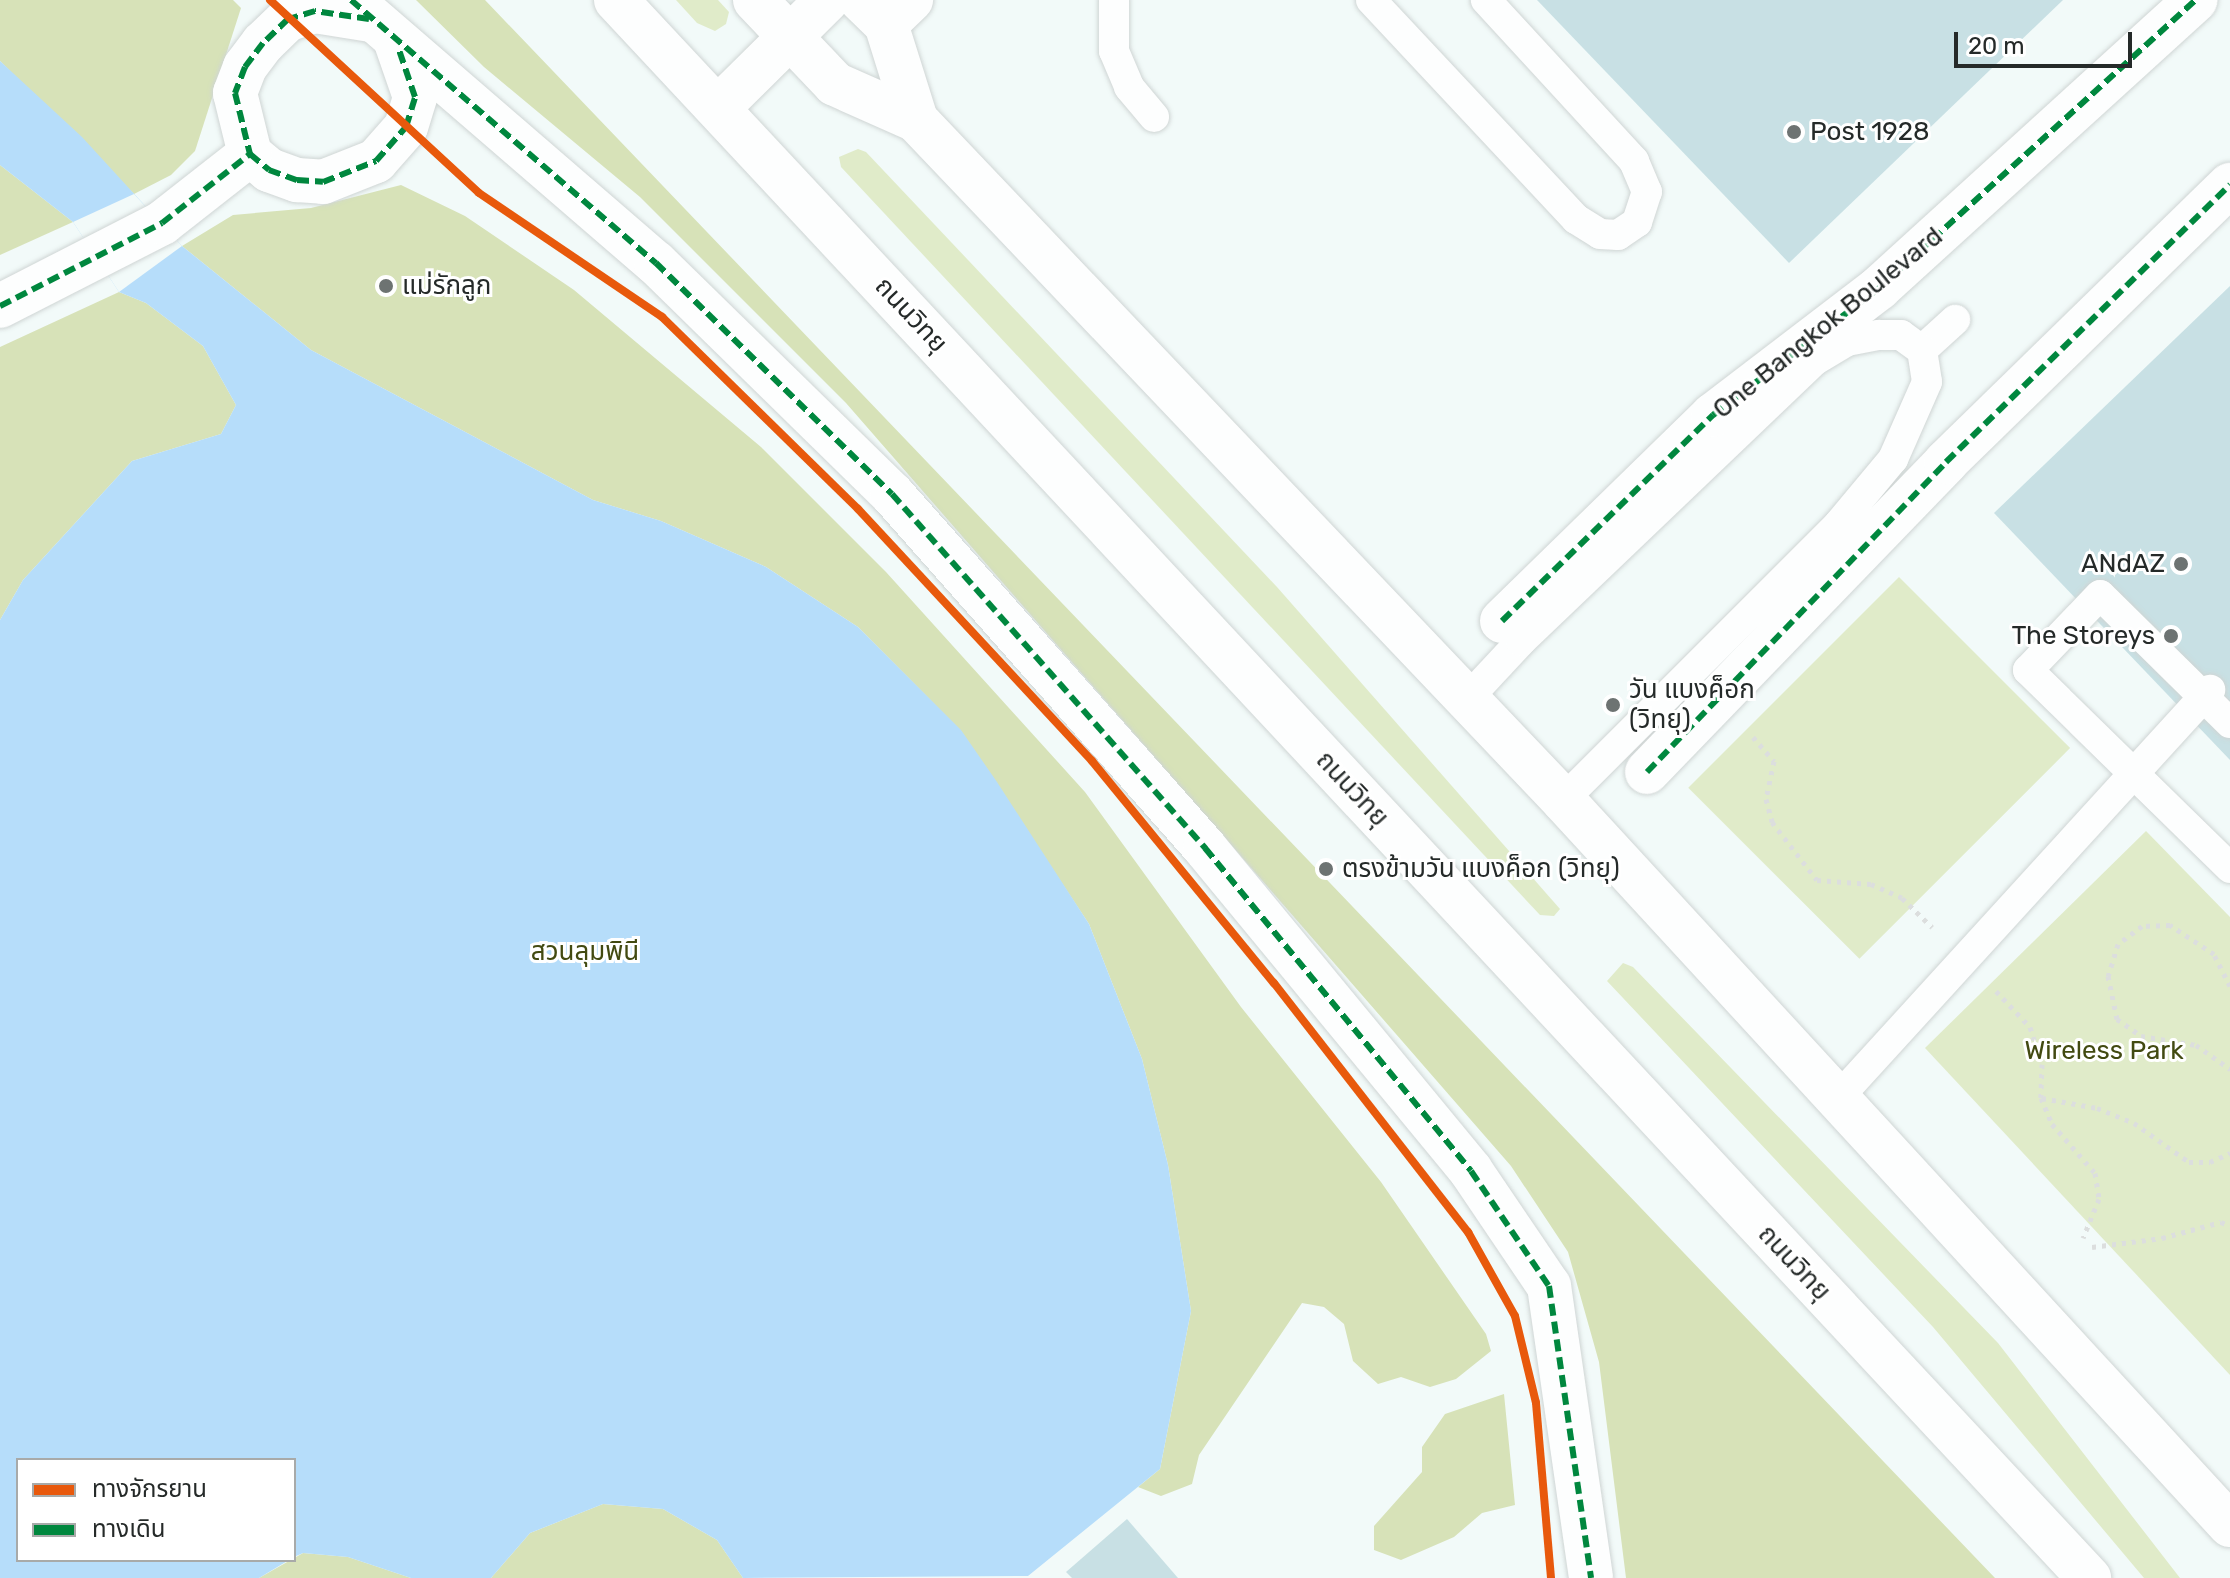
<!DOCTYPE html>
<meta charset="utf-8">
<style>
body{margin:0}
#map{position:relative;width:2230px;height:1578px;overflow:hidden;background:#f2faf9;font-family:Rubik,"Noto Sans Thai",sans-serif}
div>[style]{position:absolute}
.green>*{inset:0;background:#e0ebc9;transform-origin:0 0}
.forest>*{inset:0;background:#d7e2b8}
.water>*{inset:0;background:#b6ddfa}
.pier>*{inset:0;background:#f2faf9}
.building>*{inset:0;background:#c8e0e4}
.path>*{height:5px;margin-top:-2.5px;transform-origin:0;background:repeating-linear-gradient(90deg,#dcdede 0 4px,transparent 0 10px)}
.roads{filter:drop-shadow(0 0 2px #cfd5d4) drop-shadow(0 0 2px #cfd5d4)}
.service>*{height:30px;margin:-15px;padding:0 15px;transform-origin:15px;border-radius:15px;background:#fdfefe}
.pedestrian>*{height:44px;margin:-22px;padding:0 22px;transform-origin:22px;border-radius:22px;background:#fdfefe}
.minor>*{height:44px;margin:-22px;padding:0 22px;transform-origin:22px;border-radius:22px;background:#fdfefe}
.secondary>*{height:44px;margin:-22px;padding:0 22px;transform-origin:22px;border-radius:22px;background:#fdfefe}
.quiet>*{height:6px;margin-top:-3px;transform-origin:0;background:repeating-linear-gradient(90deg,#00873e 0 12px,transparent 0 18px)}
.cycleway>*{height:8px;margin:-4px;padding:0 4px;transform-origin:4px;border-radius:4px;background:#e8590c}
.dots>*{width:22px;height:22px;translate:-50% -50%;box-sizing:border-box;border:4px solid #fff;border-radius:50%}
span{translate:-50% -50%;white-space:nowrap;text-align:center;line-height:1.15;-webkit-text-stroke:6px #fff;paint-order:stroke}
.poi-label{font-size:26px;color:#252a29}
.left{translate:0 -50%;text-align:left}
.right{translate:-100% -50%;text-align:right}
.street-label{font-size:26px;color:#252a29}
.park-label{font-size:26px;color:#424a11}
.legend{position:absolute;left:16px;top:1458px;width:280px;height:104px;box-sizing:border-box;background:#fff;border:2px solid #a8aaa9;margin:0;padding:10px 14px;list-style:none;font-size:24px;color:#252a29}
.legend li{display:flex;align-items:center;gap:16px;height:40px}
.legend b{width:40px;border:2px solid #a8aaa9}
.scale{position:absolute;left:1954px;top:32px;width:178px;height:36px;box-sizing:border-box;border:4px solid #252a29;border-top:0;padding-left:10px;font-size:24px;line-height:28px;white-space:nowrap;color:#252a29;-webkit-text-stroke:6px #fff;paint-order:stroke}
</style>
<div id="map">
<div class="green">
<i style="clip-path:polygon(676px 0,718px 0,729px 12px,726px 24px,715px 31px,697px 23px)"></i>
<i style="clip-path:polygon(858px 149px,866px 152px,1277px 587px,1560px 909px,1554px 916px,1540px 915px,841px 167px,839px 157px)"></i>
<i style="left:1899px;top:577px;width:242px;height:298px;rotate:45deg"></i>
<i style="clip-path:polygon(2146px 831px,2230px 917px,2230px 1375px,1925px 1048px)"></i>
<i style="clip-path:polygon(1623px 963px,1633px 967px,1998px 1343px,2180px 1578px,2144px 1578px,1933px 1327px,1607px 981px)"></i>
</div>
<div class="forest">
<i style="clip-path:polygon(0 0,233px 0,241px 8px,195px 151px,171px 175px,134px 194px,0 61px)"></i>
<i style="clip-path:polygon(416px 0,485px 0,1995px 1578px,1626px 1578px,1599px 1362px,1568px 1252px,1511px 1166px,846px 403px,640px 197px,484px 67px)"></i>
<i style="clip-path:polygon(0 165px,73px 222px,0 255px)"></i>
<i style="clip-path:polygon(401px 185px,465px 216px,574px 290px,761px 447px,886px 572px,1085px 792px,1241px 1007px,1381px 1182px,1486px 1334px,1491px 1351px,1456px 1379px,1430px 1387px,1401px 1377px,1378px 1384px,1353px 1361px,1344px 1324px,1324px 1307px,1302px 1303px,1199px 1455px,1192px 1484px,1161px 1496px,1138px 1487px,1160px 1469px,1191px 1311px,1168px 1165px,1142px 1059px,1089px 924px,961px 731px,858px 627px,766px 567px,661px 521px,593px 500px,311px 350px,182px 246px,233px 215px,311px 208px)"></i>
<i style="clip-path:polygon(119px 292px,146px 303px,203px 346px,236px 405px,221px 434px,132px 461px,23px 580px,0 620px,0 347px)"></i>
<i style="clip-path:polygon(1504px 1394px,1515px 1505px,1482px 1513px,1454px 1537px,1401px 1560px,1374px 1550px,1374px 1526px,1422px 1472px,1422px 1447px,1445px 1414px)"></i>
<i style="clip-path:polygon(603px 1504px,663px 1509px,717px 1540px,743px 1578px,491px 1578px,530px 1533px)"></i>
<i style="clip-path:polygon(303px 1553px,348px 1557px,411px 1578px,259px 1578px)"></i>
</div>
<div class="water">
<i style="clip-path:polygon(0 61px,82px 137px,182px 246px,311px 350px,593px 500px,661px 521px,766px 567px,858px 627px,961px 730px,997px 782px,1089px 924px,1142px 1059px,1168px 1165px,1191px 1311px,1160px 1469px,1028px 1576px,743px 1578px,717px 1540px,663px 1509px,603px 1504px,530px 1533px,491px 1578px,411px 1578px,348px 1557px,303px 1553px,294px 1557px,294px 1460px,18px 1460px,18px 1560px,289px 1560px,259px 1578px,0 1578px,0 620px,23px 580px,132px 461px,221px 434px,236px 405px,203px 346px,146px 303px,119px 292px,73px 222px,0 165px)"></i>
</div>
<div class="pier">
<i style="clip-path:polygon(134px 194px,182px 246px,119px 292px,73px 222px)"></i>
</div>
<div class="building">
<i style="clip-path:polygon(1537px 0,2063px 0,1789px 263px)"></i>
<i style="clip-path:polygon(2230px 286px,2230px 760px,1994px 513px)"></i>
<i style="clip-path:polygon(1127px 1519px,1178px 1578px,1072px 1578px,1066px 1572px)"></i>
</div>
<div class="path">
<i style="left:1753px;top:737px;width:32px;rotate:49deg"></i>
<i style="left:1774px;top:761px;width:39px;rotate:102deg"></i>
<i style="left:1766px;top:799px;width:24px;rotate:75deg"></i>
<i style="left:1772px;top:822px;width:73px;rotate:52.2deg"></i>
<i style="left:1817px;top:880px;width:54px;rotate:4.2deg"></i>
<i style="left:1871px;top:884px;width:34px;rotate:24deg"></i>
<i style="left:1902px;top:898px;width:42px;rotate:44deg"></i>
<i style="left:2230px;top:986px;width:36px;rotate:-117deg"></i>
<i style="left:2214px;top:954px;width:53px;rotate:-146.6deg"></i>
<i style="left:2170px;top:925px;width:28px;rotate:178deg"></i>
<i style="left:2142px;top:926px;width:30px;rotate:143deg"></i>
<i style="left:2118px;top:944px;width:34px;rotate:107deg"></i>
<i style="left:2108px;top:976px;width:44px;rotate:78.2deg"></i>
<i style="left:2117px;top:1019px;width:29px;rotate:35deg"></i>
<i style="left:2141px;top:1036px;width:56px;rotate:9.3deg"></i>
<i style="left:2196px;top:1045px;width:42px;rotate:35.2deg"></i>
<i style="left:1996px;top:991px;width:50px;rotate:46.6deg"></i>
<i style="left:2030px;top:1027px;width:39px;rotate:72deg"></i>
<i style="left:2042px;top:1064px;width:34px;rotate:92deg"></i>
<i style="left:2041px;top:1098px;width:28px;rotate:67deg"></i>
<i style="left:2052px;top:1124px;width:65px;rotate:48.7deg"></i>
<i style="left:2095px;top:1173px;width:26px;rotate:81deg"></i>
<i style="left:2099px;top:1199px;width:42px;rotate:112.3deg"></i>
<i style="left:2042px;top:1098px;width:56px;rotate:10.3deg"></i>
<i style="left:2097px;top:1108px;width:40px;rotate:22deg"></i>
<i style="left:2134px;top:1123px;width:67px;rotate:35.3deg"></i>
<i style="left:2189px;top:1162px;width:21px"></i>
<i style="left:2210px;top:1162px;width:22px;rotate:-24deg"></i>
<i style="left:2092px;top:1247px;width:71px;rotate:-7.3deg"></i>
<i style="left:2162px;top:1238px;width:61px;rotate:-15.2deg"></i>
<i style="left:2221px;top:1222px;width:10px;rotate:24deg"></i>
</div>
<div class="roads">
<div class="service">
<i style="left:1114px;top:0;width:51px;rotate:90deg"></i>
<i style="left:1114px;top:51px;width:39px;rotate:67deg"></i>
<i style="left:1129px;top:87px;width:39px;rotate:50deg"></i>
<i style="left:1371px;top:0;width:300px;rotate:46.9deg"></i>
<i style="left:1576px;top:219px;width:28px;rotate:32deg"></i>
<i style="left:1600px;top:234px;width:18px;rotate:3deg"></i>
<i style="left:1618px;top:235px;width:23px;rotate:-34deg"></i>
<i style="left:1637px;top:222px;width:32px;rotate:-72deg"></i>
<i style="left:1647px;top:192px;width:34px;rotate:-113deg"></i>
<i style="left:1634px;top:161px;width:219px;rotate:-132.6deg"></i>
<i style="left:1922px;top:350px;width:45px;rotate:-42.3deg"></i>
<i style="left:1467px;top:699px;width:79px;rotate:-47deg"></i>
<i style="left:1521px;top:641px;width:405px;rotate:-43.7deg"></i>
<i style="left:1814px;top:361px;width:39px;rotate:-31deg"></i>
<i style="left:1847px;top:341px;width:33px;rotate:-11deg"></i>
<i style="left:1879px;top:335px;width:22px"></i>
<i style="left:1901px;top:335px;width:26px;rotate:36deg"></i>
<i style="left:1922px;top:350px;width:32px;rotate:81deg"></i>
<i style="left:1927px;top:382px;width:84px;rotate:113.8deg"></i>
<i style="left:1893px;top:459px;width:86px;rotate:129.8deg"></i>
<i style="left:1838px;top:525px;width:389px;rotate:135deg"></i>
<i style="left:2230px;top:723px;width:182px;rotate:-135.4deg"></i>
<i style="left:2100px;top:595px;width:104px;rotate:133.8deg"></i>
<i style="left:2028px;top:670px;width:283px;rotate:44.4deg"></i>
<i style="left:1837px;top:1099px;width:554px;rotate:-47.64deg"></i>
</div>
<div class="pedestrian">
<i style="left:351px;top:0;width:403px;rotate:40.8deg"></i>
<i style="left:656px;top:263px;width:330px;rotate:44.4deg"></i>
<i style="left:892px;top:494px;width:473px;rotate:48.5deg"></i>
<i style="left:1205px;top:848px;width:418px;rotate:50.5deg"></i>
<i style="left:1471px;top:1171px;width:139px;rotate:55.9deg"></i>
<i style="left:1549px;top:1286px;width:295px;rotate:81.8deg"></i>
<i style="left:371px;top:20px;width:57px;rotate:-170.9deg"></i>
<i style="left:315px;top:11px;width:28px;rotate:163deg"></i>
<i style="left:288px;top:19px;width:35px;rotate:136deg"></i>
<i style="left:263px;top:43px;width:30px;rotate:127deg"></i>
<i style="left:245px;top:67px;width:28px;rotate:111deg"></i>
<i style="left:235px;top:93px;width:63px;rotate:76.2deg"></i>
<i style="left:250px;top:154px;width:25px;rotate:40deg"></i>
<i style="left:269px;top:170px;width:30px;rotate:20deg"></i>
<i style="left:297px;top:180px;width:26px;rotate:4deg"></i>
<i style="left:323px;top:182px;width:57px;rotate:-21.6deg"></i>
<i style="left:376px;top:161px;width:45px;rotate:-48.6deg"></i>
<i style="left:406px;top:127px;width:31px;rotate:-73deg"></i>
<i style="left:415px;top:97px;width:58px;rotate:-109.1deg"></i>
<i style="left:0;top:306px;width:182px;rotate:-27.1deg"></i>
<i style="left:162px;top:223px;width:112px;rotate:-38.1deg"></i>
<i style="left:1502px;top:621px;width:295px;rotate:-44.3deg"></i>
<i style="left:1713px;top:415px;width:209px;rotate:-37.4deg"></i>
<i style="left:1879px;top:288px;width:428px;rotate:-42.3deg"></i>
<i style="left:1647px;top:772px;width:431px;rotate:-46deg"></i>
<i style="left:1946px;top:462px;width:397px;rotate:-44.3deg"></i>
</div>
<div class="minor">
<i style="left:886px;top:24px;width:35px;rotate:-44deg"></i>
</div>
<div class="secondary">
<i style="left:616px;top:0;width:2159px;rotate:46.97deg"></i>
<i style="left:755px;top:0;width:116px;rotate:46.4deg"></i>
<i style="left:835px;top:84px;width:89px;rotate:24deg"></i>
<i style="left:916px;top:120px;width:939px;rotate:46.42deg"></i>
<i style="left:1563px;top:800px;width:985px;rotate:47.39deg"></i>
<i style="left:861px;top:0;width:35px;rotate:44deg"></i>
<i style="left:886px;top:24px;width:101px;rotate:72.6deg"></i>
<i style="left:718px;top:108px;width:153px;rotate:-44.7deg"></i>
</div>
</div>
<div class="quiet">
<i style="left:351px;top:0;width:403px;rotate:40.8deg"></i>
<i style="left:656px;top:263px;width:330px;rotate:44.4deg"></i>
<i style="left:892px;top:494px;width:473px;rotate:48.5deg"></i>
<i style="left:1205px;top:848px;width:418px;rotate:50.5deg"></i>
<i style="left:1471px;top:1171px;width:139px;rotate:55.9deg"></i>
<i style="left:1549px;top:1286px;width:295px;rotate:81.8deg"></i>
<i style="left:369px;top:19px;width:55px;rotate:-171.6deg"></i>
<i style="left:315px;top:11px;width:28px;rotate:163deg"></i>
<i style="left:288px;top:19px;width:35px;rotate:136deg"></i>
<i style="left:263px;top:43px;width:30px;rotate:127deg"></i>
<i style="left:245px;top:67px;width:28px;rotate:111deg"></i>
<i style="left:235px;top:93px;width:63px;rotate:76.2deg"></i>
<i style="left:250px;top:154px;width:25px;rotate:40deg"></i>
<i style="left:269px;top:170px;width:30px;rotate:20deg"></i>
<i style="left:297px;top:180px;width:26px;rotate:4deg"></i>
<i style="left:323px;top:182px;width:57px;rotate:-21.6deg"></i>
<i style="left:376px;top:161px;width:45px;rotate:-48.6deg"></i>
<i style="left:406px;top:127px;width:31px;rotate:-73deg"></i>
<i style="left:415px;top:97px;width:53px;rotate:-108.8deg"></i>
<i style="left:0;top:306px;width:182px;rotate:-27.1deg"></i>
<i style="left:162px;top:223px;width:112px;rotate:-38.1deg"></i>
<i style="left:1502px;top:621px;width:295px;rotate:-44.3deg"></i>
<i style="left:1713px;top:415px;width:209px;rotate:-37.4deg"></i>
<i style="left:1879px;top:288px;width:428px;rotate:-42.3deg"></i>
<i style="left:1647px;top:772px;width:431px;rotate:-46deg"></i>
<i style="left:1946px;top:462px;width:397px;rotate:-44.3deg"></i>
</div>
<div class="cycleway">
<i style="left:270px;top:0;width:284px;rotate:42.7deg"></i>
<i style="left:479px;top:193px;width:221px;rotate:34.1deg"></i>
<i style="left:662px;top:317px;width:274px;rotate:44.4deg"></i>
<i style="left:858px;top:509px;width:344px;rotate:47.1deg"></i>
<i style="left:1092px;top:761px;width:287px;rotate:50.7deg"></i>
<i style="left:1274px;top:983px;width:316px;rotate:52.1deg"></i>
<i style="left:1468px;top:1232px;width:96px;rotate:60.8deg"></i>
<i style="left:1515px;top:1316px;width:89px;rotate:76.4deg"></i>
<i style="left:1536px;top:1403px;width:176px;rotate:85.1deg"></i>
</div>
<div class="dots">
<i style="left:1794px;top:132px;background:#6d7372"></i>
<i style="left:386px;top:286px;background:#6d7372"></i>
<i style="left:2181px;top:564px;background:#6d7372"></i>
<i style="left:2171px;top:636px;background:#6d7372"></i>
<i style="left:1613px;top:705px;background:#6d7372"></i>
<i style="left:1326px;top:869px;background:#6d7372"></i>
</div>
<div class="poi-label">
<span class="left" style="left:1810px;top:132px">Post 1928</span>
<span class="left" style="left:402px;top:286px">แม่รักลูก</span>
<span class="right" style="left:2165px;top:564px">ANdAZ</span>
<span class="right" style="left:2155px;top:636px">The Storeys</span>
<span class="left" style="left:1629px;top:705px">วัน แบงค็อก<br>(วิทยุ)</span>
<span class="left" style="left:1342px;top:869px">ตรงข้ามวัน แบงค็อก (วิทยุ)</span>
</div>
<div class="street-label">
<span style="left:911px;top:315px;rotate:47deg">ถนนวิทยุ</span>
<span style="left:1828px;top:323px;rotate:-39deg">One Bangkok Boulevard</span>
<span style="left:1352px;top:789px;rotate:47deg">ถนนวิทยุ</span>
<span style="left:1794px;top:1263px;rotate:47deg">ถนนวิทยุ</span>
</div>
<div class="park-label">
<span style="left:585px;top:952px">สวนลุมพินี</span>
<span style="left:2104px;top:1051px">Wireless Park</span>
</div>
<ul class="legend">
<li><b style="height:10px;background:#e8590c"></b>ทางจักรยาน</li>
<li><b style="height:10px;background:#00873e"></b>ทางเดิน</li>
</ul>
<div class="scale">20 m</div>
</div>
